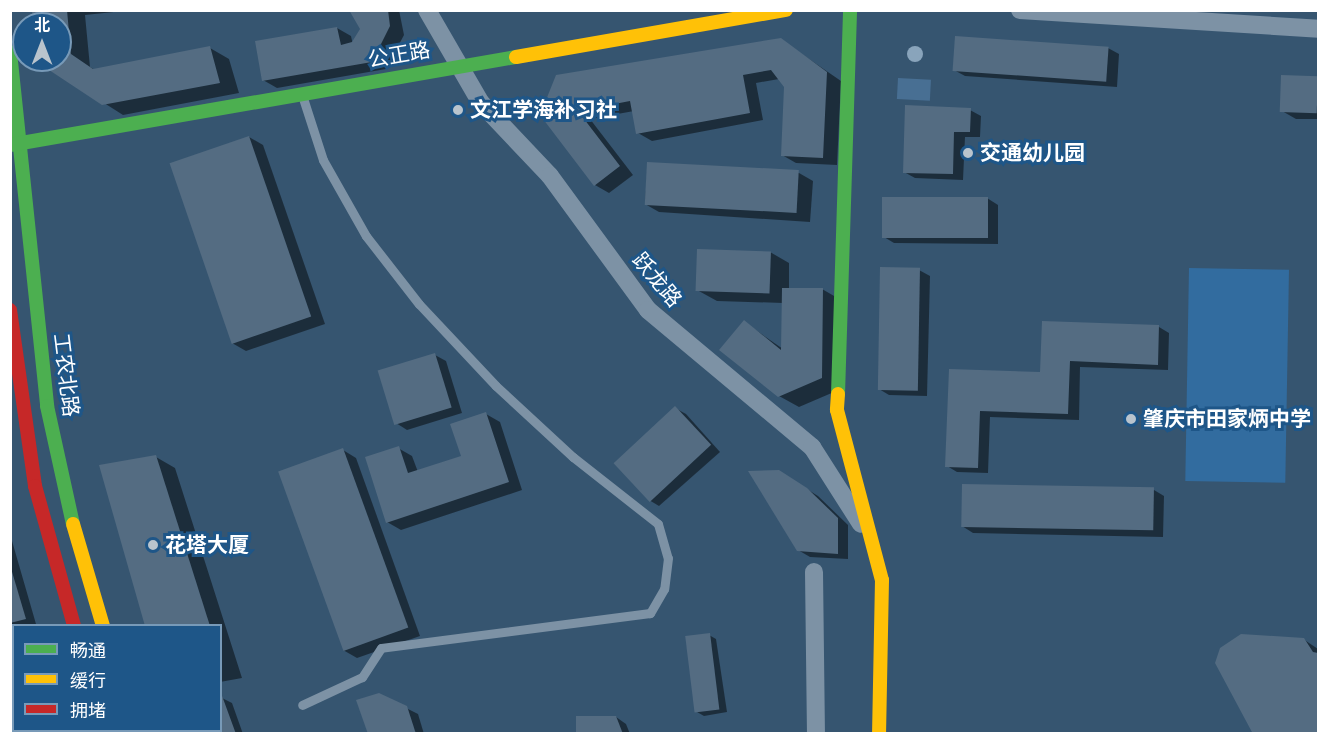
<!DOCTYPE html>
<meta charset="utf-8">
<style>
body{margin:0}
#map{position:relative;width:1329px;height:744px;overflow:hidden;background:#365570;font-family:"Space Grotesk","Noto Sans SC",sans-serif}
div>[style]{position:absolute}
.green>*{inset:0;background:#326c9f;transform-origin:0 0}
.water>*{inset:0;background:#486f93;transform-origin:0 0}
.shadow>*{inset:0;background:#0007}
.building>*{inset:0;background:#546c82;transform-origin:0 0}
.lane>*{height:9px;margin:-4.5px;padding:0 4.5px;transform-origin:4.5px;border-radius:4.5px;background:#7d92a5}
.street>*{height:18px;margin:-9px;padding:0 9px;transform-origin:9px;border-radius:9px;background:#7d92a5}
.fast>*{height:14px;margin:-7px;padding:0 7px;transform-origin:7px;border-radius:7px;background:#4caf50}
.slow>*{height:14px;margin:-7px;padding:0 7px;transform-origin:7px;border-radius:7px;background:#ffc107}
.jam>*{height:14px;margin:-7px;padding:0 7px;transform-origin:7px;border-radius:7px;background:#c62828}
.trees>*{width:16px;height:16px;margin:-8px;border-radius:50%;background:#89a4bb}
.dots>*{width:16px;height:16px;translate:-50% -50%;box-sizing:border-box;border:3px solid #1e5688;border-radius:50%}
span{translate:-50% -50%;white-space:nowrap;text-align:center;line-height:1.15;-webkit-text-stroke:6px #1e5688;paint-order:stroke}
.street-label{font-size:21px;color:#fff}
.poi-label{font-size:21px;color:#fff;font-weight:700}
.left{translate:0 -50%;text-align:left}
.frame{position:absolute;inset:0;border:12px solid #fff;pointer-events:none}
.legend{position:absolute;left:12px;top:624px;width:210px;height:108px;box-sizing:border-box;background:#1e5688;border:2px solid #789ab8;margin:0;padding:8px 10px;list-style:none;font-size:18px;color:#fff}
.legend li{display:flex;align-items:center;gap:12px;height:30px}
.legend b{width:30px;border:2px solid #789ab8}
.north{position:absolute;left:12px;top:12px;width:60px;height:60px;box-sizing:border-box;background:#1e5688;border:2px solid #789ab8;border-radius:50%;rotate:0deg;font-size:16px;font-weight:700;line-height:24px;text-align:center;color:#fff}
.north::after{content:'';display:block;margin:auto;width:21px;height:27px;background:#b9c4cd;clip-path:polygon(50% 0,100% 100%,50% 72%,0 100%)}
</style>
<div id="map">
<div class="green">
<i style="left:1189px;top:268px;width:100px;height:213px;rotate:1deg"></i>
</div>
<div class="water">
<i style="left:898px;top:78px;width:33px;height:21px;rotate:3deg"></i>
</div>
<div class="shadow">
<i style="clip-path:polygon(33px 10px,133px 10px,85px 15px,90px 67px,95px 70px,210px 48px,229px 59px,239px 93px,123px 115px,38px 61px,60px 60px,60px 24px,34px 24px)"></i>
<i style="clip-path:polygon(351px 10px,399px 10px,404px 35px,386px 69px,277px 88px,263px 80px,337px 28px,351px 36px,353px 45px,361px 29px)"></i>
<i style="clip-path:polygon(780px 39px,841px 81px,837px 165px,796px 163px,782px 155px,786px 87px,779px 79px,756px 83px,763px 120px,652px 141px,638px 133px,634px 111px,590px 119px,633px 175px,609px 193px,595px 185px,541px 114px)"></i>
<i style="clip-path:polygon(1108px 48px,1119px 54px,1117px 87px,965px 76px,954px 70px)"></i>
<i style="clip-path:polygon(1282px 77px,1318px 77px,1318px 119px,1296px 119px,1282px 111px)"></i>
<i style="clip-path:polygon(970px 110px,981px 116px,980px 137px,965px 137px,963px 180px,915px 178px,904px 172px)"></i>
<i style="clip-path:polygon(249px 137px,263px 145px,325px 324px,246px 351px,232px 343px)"></i>
<i style="clip-path:polygon(648px 163px,799px 173px,813px 181px,810px 222px,659px 212px,645px 204px)"></i>
<i style="clip-path:polygon(987px 198px,998px 205px,998px 244px,894px 243px,884px 237px)"></i>
<i style="clip-path:polygon(770px 252px,789px 263px,789px 289px,822px 289px,841px 300px,841px 389px,799px 407px,779px 396px,744px 322px,783px 349px,783px 303px,717px 301px,697px 290px)"></i>
<i style="clip-path:polygon(919px 270px,930px 276px,927px 396px,889px 395px,879px 389px)"></i>
<i style="clip-path:polygon(1043px 322px,1159px 327px,1169px 333px,1168px 370px,1080px 367px,1079px 420px,990px 417px,988px 473px,957px 472px,947px 466px,950px 371px,1042px 374px)"></i>
<i style="clip-path:polygon(435px 355px,446px 361px,462px 413px,407px 430px,396px 423px)"></i>
<i style="clip-path:polygon(675px 408px,686px 414px,720px 452px,659px 506px,649px 500px)"></i>
<i style="clip-path:polygon(486px 414px,500px 422px,522px 490px,401px 530px,387px 522px,398px 448px,412px 456px,418px 472px,463px 457px)"></i>
<i style="clip-path:polygon(343px 450px,356px 458px,420px 636px,357px 658px,343px 650px)"></i>
<i style="clip-path:polygon(156px 457px,175px 468px,242px 678px,220px 682px,220px 626px,147px 626px)"></i>
<i style="clip-path:polygon(789px 478px,818px 496px,848px 525px,848px 559px,810px 557px,798px 550px)"></i>
<i style="clip-path:polygon(1154px 490px,1164px 496px,1163px 537px,973px 533px,962px 526px)"></i>
<i style="clip-path:polygon(10px 534px,36px 624px,14px 626px,10px 632px)"></i>
<i style="clip-path:polygon(709px 635px,716px 639px,727px 712px,704px 716px,697px 712px)"></i>
<i style="clip-path:polygon(1303px 639px,1318px 649px,1318px 734px,1254px 734px)"></i>
<i style="clip-path:polygon(220px 697px,232px 703px,243px 734px,188px 734px,220px 730px)"></i>
<i style="clip-path:polygon(406px 708px,418px 714px,424px 734px,369px 734px)"></i>
<i style="clip-path:polygon(616px 717px,626px 724px,630px 734px,578px 734px)"></i>
</div>
<div class="building">
<i style="clip-path:polygon(32px 10px,67px 10px,71px 54px,93px 69px,210px 46px,220px 83px,102px 105px,37px 62px,60px 60px,60px 24px,33px 24px)"></i>
<i style="clip-path:polygon(349px 10px,388px 10px,390px 26px,372px 62px,262px 81px,255px 41px,337px 27px,341px 45px,352px 42px,360px 29px)"></i>
<i style="left:955px;top:36px;width:154px;height:35px;rotate:4deg"></i>
<i style="clip-path:polygon(781px 38px,827px 72px,823px 158px,781px 156px,784px 87px,771px 70px,743px 75px,750px 113px,636px 134px,630px 101px,578px 111px,620px 166px,594px 186px,540px 115px,556px 75px)"></i>
<i style="left:1281px;top:75px;width:37px;height:37px;rotate:2deg"></i>
<i style="clip-path:polygon(905px 105px,971px 108px,970px 132px,954px 132px,953px 174px,903px 173px)"></i>
<i style="left:249px;top:136px;width:191px;height:84px;rotate:71deg"></i>
<i style="left:647px;top:162px;width:152px;height:43px;rotate:3deg"></i>
<i style="left:882px;top:197px;width:106px;height:41px"></i>
<i style="left:697px;top:249px;width:74px;height:42px;rotate:2deg"></i>
<i style="left:880px;top:267px;width:40px;height:123px;rotate:1deg"></i>
<i style="clip-path:polygon(782px 288px,823px 288px,822px 378px,778px 397px,719px 350px,744px 320px,781px 350px)"></i>
<i style="clip-path:polygon(1042px 321px,1159px 325px,1158px 365px,1070px 361px,1068px 414px,980px 411px,978px 468px,945px 467px,949px 369px,1040px 372px)"></i>
<i style="left:435px;top:353px;width:57px;height:60px;rotate:73deg"></i>
<i style="left:675px;top:406px;width:53px;height:84px;rotate:47deg"></i>
<i style="clip-path:polygon(486px 412px,509px 482px,386px 523px,365px 457px,399px 446px,408px 473px,461px 456px,450px 424px)"></i>
<i style="left:343px;top:448px;width:191px;height:69px;rotate:70deg"></i>
<i style="clip-path:polygon(156px 455px,210px 626px,145px 626px,99px 465px)"></i>
<i style="clip-path:polygon(779px 470px,807px 488px,838px 518px,838px 554px,797px 551px,748px 471px)"></i>
<i style="left:962px;top:484px;width:192px;height:43px;rotate:1deg"></i>
<i style="clip-path:polygon(10px 565px,26px 619px,10px 623px)"></i>
<i style="left:710px;top:633px;width:77px;height:25px;rotate:83deg"></i>
<i style="clip-path:polygon(1241px 634px,1304px 638px,1313px 652px,1318px 653px,1318px 734px,1253px 734px,1215px 663px,1220px 648px)"></i>
<i style="clip-path:polygon(221px 693px,236px 734px,186px 734px,185px 730px,220px 730px)"></i>
<i style="clip-path:polygon(379px 693px,407px 706px,416px 734px,368px 734px,356px 700px)"></i>
<i style="clip-path:polygon(576px 716px,616px 716px,623px 734px,576px 734px)"></i>
</div>
<div class="lane">
<i style="left:302px;top:95px;width:68px;rotate:72.1deg"></i>
<i style="left:323px;top:160px;width:87px;rotate:60.5deg"></i>
<i style="left:366px;top:236px;width:86px;rotate:52.1deg"></i>
<i style="left:419px;top:304px;width:112px;rotate:46.8deg"></i>
<i style="left:496px;top:386px;width:105px;rotate:42.7deg"></i>
<i style="left:573px;top:457px;width:108px;rotate:38.2deg"></i>
<i style="left:658px;top:524px;width:35px;rotate:74deg"></i>
<i style="left:668px;top:558px;width:31px;rotate:97deg"></i>
<i style="left:664px;top:589px;width:28px;rotate:120deg"></i>
<i style="left:650px;top:613px;width:271px;rotate:172.6deg"></i>
<i style="left:381px;top:648px;width:35px;rotate:123deg"></i>
<i style="left:362px;top:677px;width:66px;rotate:155deg"></i>
</div>
<div class="street">
<i style="left:427px;top:10px;width:108px;rotate:59.9deg"></i>
<i style="left:481px;top:103px;width:100px;rotate:46.6deg"></i>
<i style="left:550px;top:176px;width:166px;rotate:53.8deg"></i>
<i style="left:648px;top:310px;width:214px;rotate:39.9deg"></i>
<i style="left:812px;top:447px;width:91px;rotate:57.5deg"></i>
<i style="left:1020px;top:10px;width:299px;rotate:3.6deg"></i>
<i style="left:814px;top:572px;width:162px;rotate:89.3deg"></i>
</div>
<div class="fast">
<i style="left:10px;top:52px;width:356px;rotate:84deg"></i>
<i style="left:47px;top:406px;width:121px;rotate:77.6deg"></i>
<i style="left:10px;top:145px;width:514px;rotate:-9.87deg"></i>
<i style="left:838px;top:394px;width:384px;rotate:-88.2deg"></i>
<i style="left:134px;top:730px;width:4px;rotate:76deg"></i>
</div>
<div class="slow">
<i style="left:516px;top:57px;width:274px;rotate:-9.9deg"></i>
<i style="left:838px;top:394px;width:16px;rotate:94deg"></i>
<i style="left:837px;top:410px;width:176px;rotate:75.2deg"></i>
<i style="left:882px;top:580px;width:154px;rotate:91.1deg"></i>
<i style="left:73px;top:524px;width:106px;rotate:73.6deg"></i>
<i style="left:108px;top:730px;width:4px;rotate:90deg"></i>
</div>
<div class="jam">
<i style="left:10px;top:310px;width:178px;rotate:81.9deg"></i>
<i style="left:35px;top:486px;width:145px;rotate:74.4deg"></i>
</div>
<div class="trees">
<i style="left:915px;top:54px"></i>
</div>
<div class="dots">
<i style="left:458px;top:110px;background:#b9c4cd"></i>
<i style="left:968px;top:153px;background:#b9c4cd"></i>
<i style="left:1131px;top:419px;background:#b9c4cd"></i>
<i style="left:153px;top:545px;background:#b9c4cd"></i>
</div>
<div class="street-label">
<span style="left:399px;top:55px;rotate:-10deg">公正路</span>
<span style="left:657px;top:280px;rotate:50deg">跃龙路</span>
<span style="left:66px;top:375px;rotate:83deg">工农北路</span>
</div>
<div class="poi-label">
<span class="left" style="left:470px;top:110px">文江学海补习社</span>
<span class="left" style="left:980px;top:153px">交通幼儿园</span>
<span class="left" style="left:1143px;top:419px">肇庆市田家炳中学</span>
<span class="left" style="left:165px;top:545px">花塔大厦</span>
</div>
<div class="frame"></div>
<ul class="legend">
<li><b style="height:8px;background:#4caf50"></b>畅通</li>
<li><b style="height:8px;background:#ffc107"></b>缓行</li>
<li><b style="height:8px;background:#c62828"></b>拥堵</li>
</ul>
<div class="north">北</div>
</div>
